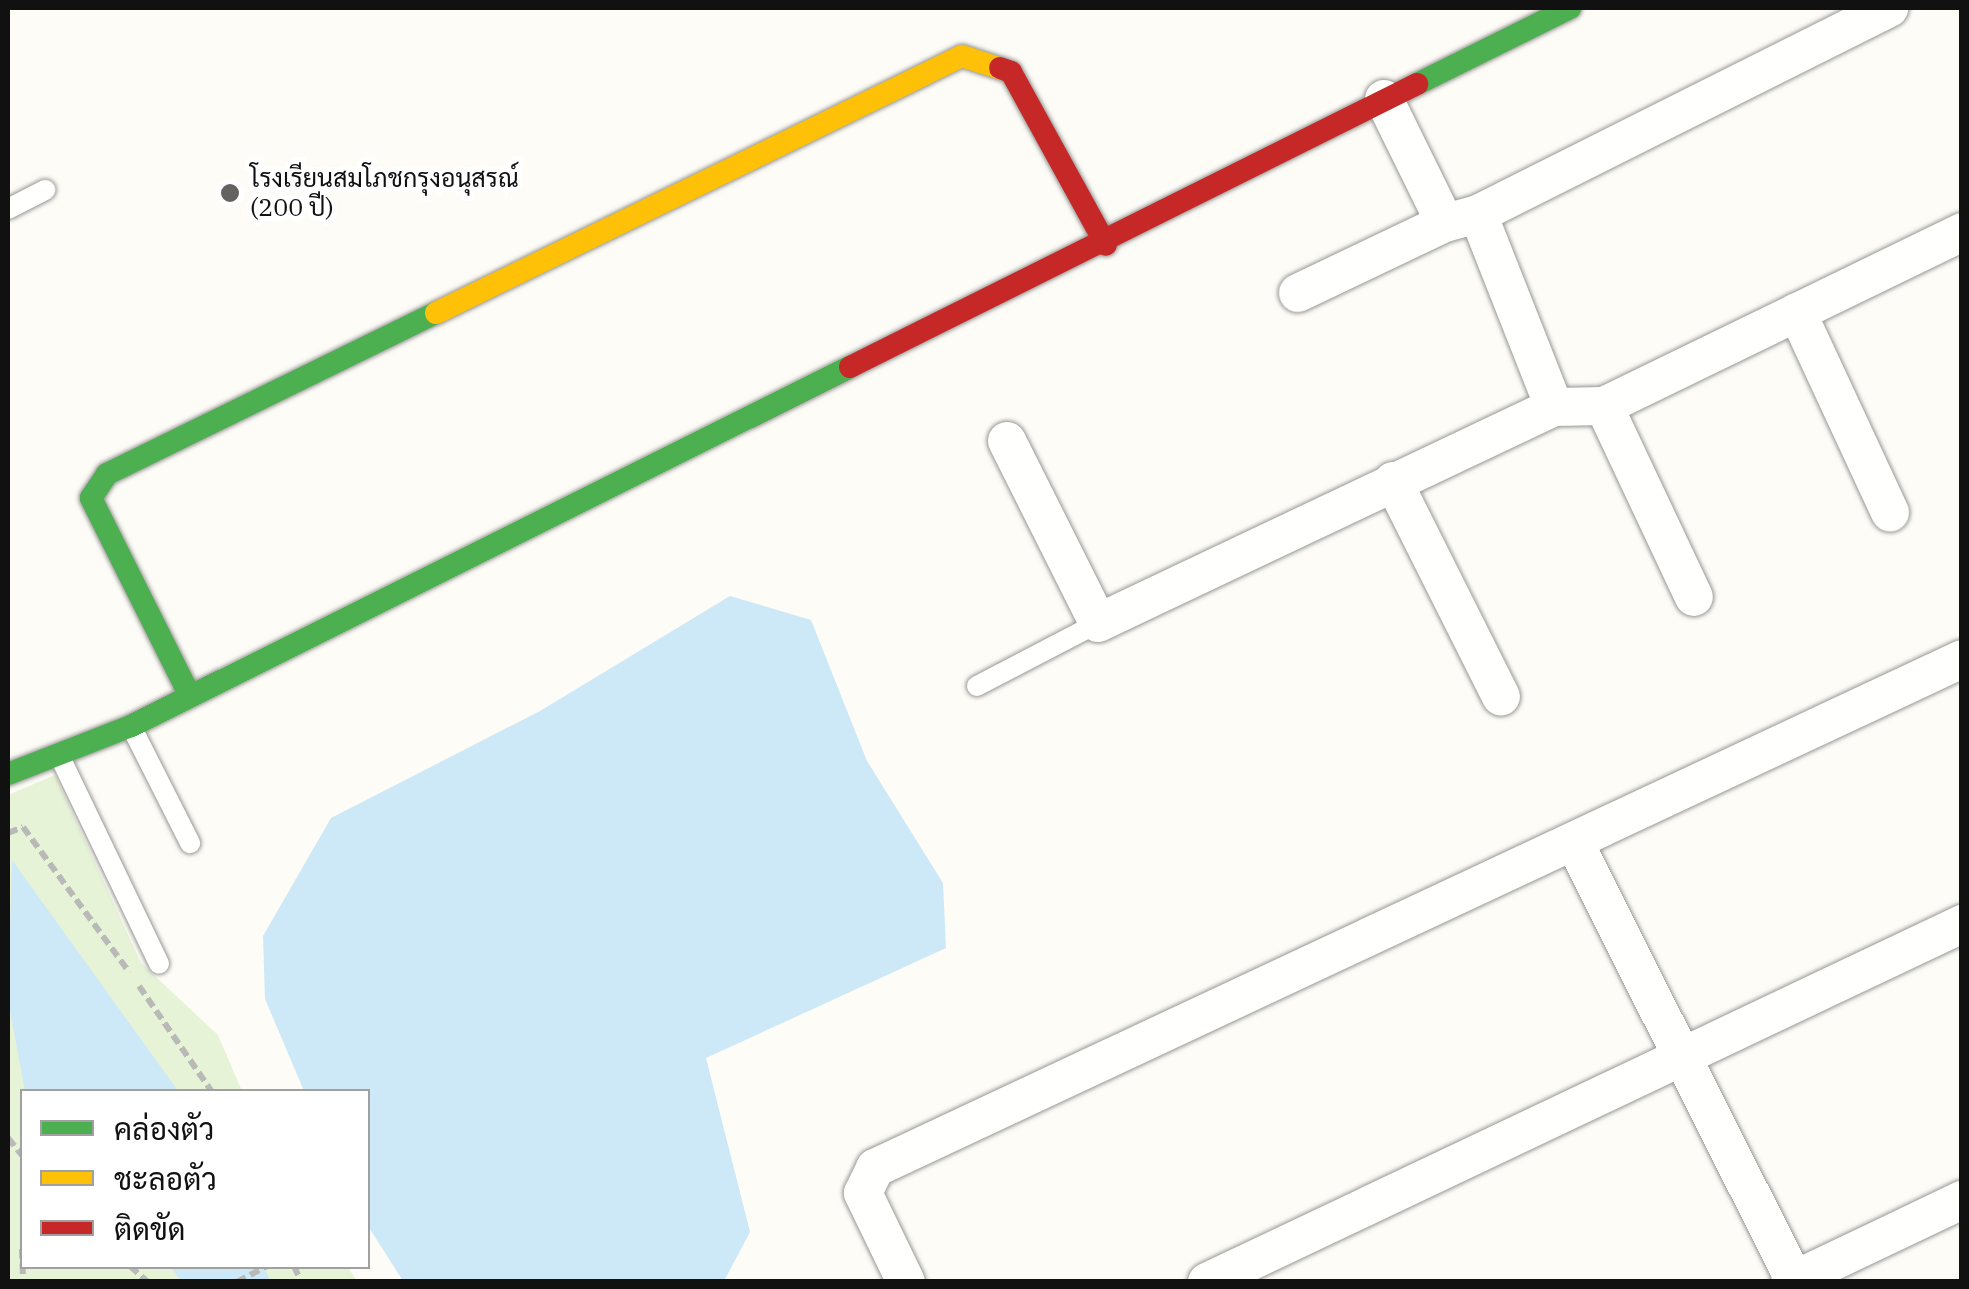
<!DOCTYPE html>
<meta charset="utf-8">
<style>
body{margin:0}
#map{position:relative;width:1969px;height:1289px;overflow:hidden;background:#fdfcf7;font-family:"IBM Plex Serif",Sarabun,serif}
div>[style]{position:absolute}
.green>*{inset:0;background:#e7f3d7}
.water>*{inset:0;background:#cde8f7}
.path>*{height:6px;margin-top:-3px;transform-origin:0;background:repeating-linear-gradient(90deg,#b9b9b8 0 10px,transparent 0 15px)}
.roads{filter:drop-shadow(0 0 2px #979795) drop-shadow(0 0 2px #979795)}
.lane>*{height:20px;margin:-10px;padding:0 10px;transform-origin:10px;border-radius:10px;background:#fffffe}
.street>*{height:38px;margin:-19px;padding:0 19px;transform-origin:19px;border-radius:19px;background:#fffffe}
.fast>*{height:22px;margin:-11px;padding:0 11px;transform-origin:11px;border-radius:11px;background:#4caf50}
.slow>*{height:22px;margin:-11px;padding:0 11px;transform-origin:11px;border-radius:11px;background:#ffc107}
.jam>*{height:22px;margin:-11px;padding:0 11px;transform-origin:11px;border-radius:11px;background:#c62828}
.dots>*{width:28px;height:28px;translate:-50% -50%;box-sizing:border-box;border:5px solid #fff;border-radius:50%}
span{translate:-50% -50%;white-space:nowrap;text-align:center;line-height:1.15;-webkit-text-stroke:10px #fff;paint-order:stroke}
.poi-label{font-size:25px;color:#111}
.left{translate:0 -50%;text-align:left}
.frame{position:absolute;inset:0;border:10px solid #111;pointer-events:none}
.legend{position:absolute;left:20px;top:1089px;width:350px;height:180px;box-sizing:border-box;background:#fff;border:2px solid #a0a0a0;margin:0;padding:12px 18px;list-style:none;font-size:30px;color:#111}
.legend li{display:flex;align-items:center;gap:20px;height:50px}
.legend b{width:50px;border:2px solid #a0a0a0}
</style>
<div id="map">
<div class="green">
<i style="clip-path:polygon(55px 775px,141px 963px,218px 1035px,242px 1091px,22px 1092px,22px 1266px,347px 1266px,357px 1281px,8px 1281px,8px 795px)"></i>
</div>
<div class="water">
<i style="clip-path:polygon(730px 596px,811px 620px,867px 761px,943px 883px,946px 948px,706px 1058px,750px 1232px,724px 1281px,403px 1281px,368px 1226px,368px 1092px,304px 1091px,265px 999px,263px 936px,331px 818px,540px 711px)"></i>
<i style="clip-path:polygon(12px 860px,176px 1088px,177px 1091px,25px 1091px,8px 1000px)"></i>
<i style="clip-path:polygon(171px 1267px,263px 1267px,271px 1281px,181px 1281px)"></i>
</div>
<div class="path">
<i style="left:8px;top:833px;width:16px;rotate:-22deg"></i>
<i style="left:23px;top:827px;width:180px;rotate:53.8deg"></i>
<i style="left:139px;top:986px;width:129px;rotate:55.4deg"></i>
<i style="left:8px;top:1138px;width:22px;rotate:51deg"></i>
<i style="left:22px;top:1249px;width:33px;rotate:88deg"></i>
<i style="left:130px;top:1266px;width:24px;rotate:42deg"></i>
<i style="left:294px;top:1266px;width:17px;rotate:66deg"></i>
<i style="left:237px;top:1282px;width:34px;rotate:-28deg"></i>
</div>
<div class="roads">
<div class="lane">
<i style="left:8px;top:209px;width:42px;rotate:-27.2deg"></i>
<i style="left:977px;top:686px;width:136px;rotate:-27.5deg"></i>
<i style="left:132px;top:728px;width:129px;rotate:63.2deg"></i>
<i style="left:60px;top:757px;width:229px;rotate:64.4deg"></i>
</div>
<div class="street">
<i style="left:1384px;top:99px;width:138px;rotate:63.8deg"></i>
<i style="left:1445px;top:223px;width:34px;rotate:-15deg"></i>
<i style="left:1478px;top:214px;width:207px;rotate:68.5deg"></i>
<i style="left:1478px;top:214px;width:460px;rotate:-26.6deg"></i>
<i style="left:1298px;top:293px;width:163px;rotate:-25.5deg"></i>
<i style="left:1797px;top:312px;width:221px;rotate:65.1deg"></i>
<i style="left:1604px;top:406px;width:211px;rotate:64.8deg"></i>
<i style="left:1007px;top:441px;width:203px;rotate:63.4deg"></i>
<i style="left:1098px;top:623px;width:505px;rotate:-25.35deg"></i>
<i style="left:1554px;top:407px;width:50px;rotate:-1.1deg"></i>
<i style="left:1604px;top:406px;width:398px;rotate:-25.9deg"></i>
<i style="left:1393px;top:481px;width:241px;rotate:63.4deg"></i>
<i style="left:1575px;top:844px;width:490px;rotate:63.3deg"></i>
<i style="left:906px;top:1282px;width:99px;rotate:-115.8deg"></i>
<i style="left:863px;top:1193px;width:28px;rotate:-64deg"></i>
<i style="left:875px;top:1168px;width:1200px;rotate:-25.09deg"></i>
<i style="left:1207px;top:1282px;width:836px;rotate:-25.37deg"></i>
<i style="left:1790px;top:1282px;width:191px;rotate:-25.5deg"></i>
</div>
<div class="fast">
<i style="left:1417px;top:84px;width:171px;rotate:-26.4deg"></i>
<i style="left:189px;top:694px;width:219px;rotate:-116.6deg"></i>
<i style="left:91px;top:498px;width:29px;rotate:-56deg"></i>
<i style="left:107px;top:474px;width:366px;rotate:-26.1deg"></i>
<i style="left:8px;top:774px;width:132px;rotate:-21.3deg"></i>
<i style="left:131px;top:726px;width:804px;rotate:-26.53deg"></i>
</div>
<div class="slow">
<i style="left:436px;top:313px;width:585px;rotate:-26.04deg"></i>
<i style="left:962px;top:56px;width:40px;rotate:18deg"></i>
</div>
<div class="jam">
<i style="left:1000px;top:68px;width:12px;rotate:20deg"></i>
<i style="left:1011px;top:72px;width:197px;rotate:61.2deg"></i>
<i style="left:850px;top:367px;width:634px;rotate:-26.52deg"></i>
</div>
</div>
<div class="dots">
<i style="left:230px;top:193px;background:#646362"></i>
</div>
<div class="poi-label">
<span class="left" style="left:250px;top:193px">โรงเรียนสมโภชกรุงอนุสรณ์<br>(200 ปี)</span>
</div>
<div class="frame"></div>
<ul class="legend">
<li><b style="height:12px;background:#4caf50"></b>คล่องตัว</li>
<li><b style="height:12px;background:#ffc107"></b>ชะลอตัว</li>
<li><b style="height:12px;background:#c62828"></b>ติดขัด</li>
</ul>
</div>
